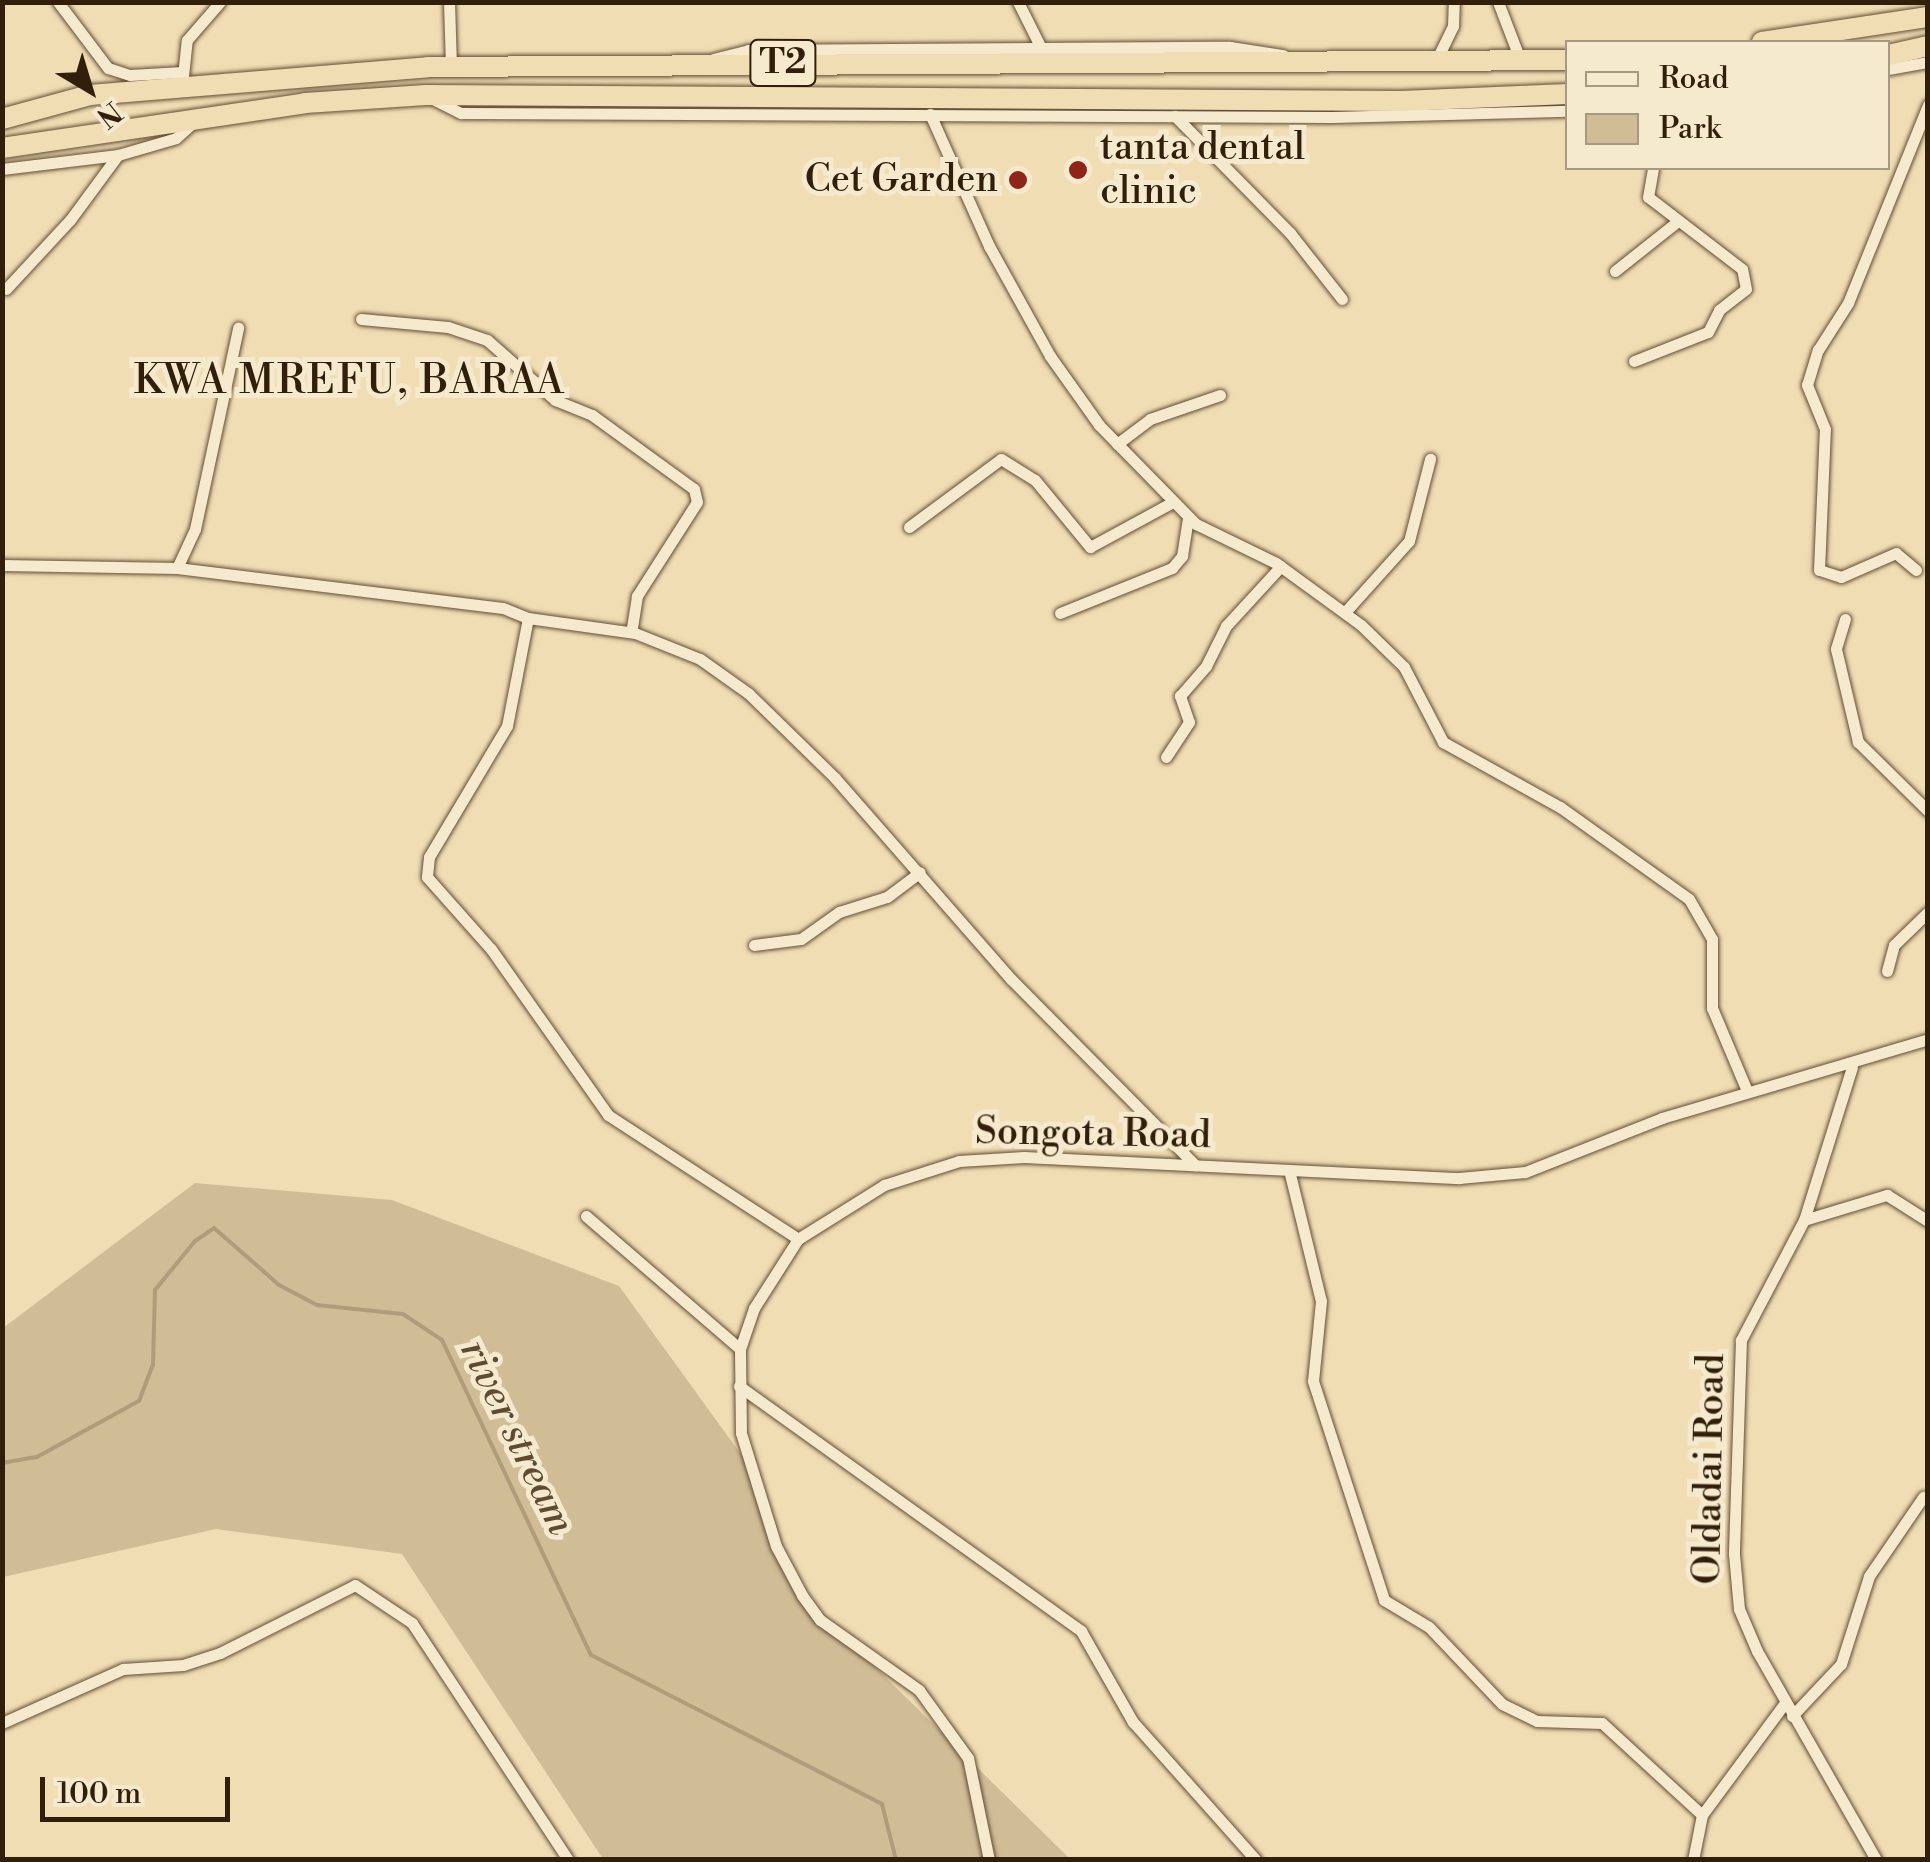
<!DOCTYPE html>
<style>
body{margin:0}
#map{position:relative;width:1930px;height:1862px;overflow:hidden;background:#f0ddb3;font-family:"Libre Bodoni",serif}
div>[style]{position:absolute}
.green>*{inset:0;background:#d0bd96}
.stream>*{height:4px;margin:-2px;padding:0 2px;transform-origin:2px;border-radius:2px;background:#af9c7a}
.roads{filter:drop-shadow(0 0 2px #624e35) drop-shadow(0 0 2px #624e35)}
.street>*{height:11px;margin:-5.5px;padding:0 5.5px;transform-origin:5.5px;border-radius:5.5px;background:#f5e9ce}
.highway>*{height:20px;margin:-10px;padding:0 10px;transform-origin:10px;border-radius:10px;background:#f0ddb3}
.dots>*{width:28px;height:28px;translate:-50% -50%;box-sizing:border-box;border:5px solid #f5e9ce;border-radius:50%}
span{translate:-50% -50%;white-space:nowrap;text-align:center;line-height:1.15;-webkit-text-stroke:10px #f5e9ce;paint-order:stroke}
.shield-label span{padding:2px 8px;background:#f5e9ce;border:2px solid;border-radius:8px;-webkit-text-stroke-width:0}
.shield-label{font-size:35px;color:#321f0b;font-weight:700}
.poi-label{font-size:38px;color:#321f0b}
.left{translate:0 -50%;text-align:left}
.right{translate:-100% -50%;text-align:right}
.street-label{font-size:38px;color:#321f0b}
.neighbourhood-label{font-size:40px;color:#321f0b;letter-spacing:2.5px}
.water-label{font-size:40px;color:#5e4b32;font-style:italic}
.frame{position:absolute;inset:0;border:5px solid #321f0b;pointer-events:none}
.legend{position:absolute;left:1565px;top:40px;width:325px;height:130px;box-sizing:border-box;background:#f5e9ce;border:2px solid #a79880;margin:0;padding:12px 18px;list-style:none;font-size:30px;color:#321f0b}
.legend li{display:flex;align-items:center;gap:20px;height:50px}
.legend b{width:50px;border:2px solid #a79880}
.north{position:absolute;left:40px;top:40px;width:100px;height:100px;-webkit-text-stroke:8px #f5e9ce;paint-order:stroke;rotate:142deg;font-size:28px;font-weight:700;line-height:40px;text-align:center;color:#321f0b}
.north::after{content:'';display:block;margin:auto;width:35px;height:45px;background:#321f0b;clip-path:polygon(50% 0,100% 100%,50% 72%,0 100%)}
.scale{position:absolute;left:40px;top:1777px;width:190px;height:45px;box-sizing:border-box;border:5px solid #321f0b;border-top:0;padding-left:12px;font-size:30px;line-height:35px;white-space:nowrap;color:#321f0b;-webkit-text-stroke:8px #f5e9ce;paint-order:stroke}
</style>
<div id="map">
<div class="green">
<i style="clip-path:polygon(195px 1183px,392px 1200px,619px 1286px,753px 1471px,802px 1595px,1070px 1859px,603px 1859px,402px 1554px,216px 1529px,3px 1577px,3px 1328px)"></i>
</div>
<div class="stream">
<i style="left:2px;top:1463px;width:36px;rotate:-10deg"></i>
<i style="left:37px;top:1457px;width:116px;rotate:-28.8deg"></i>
<i style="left:139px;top:1401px;width:39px;rotate:-69deg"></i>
<i style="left:153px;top:1365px;width:75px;rotate:-88.5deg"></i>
<i style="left:155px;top:1290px;width:63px;rotate:-50.8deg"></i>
<i style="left:195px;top:1241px;width:23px;rotate:-34deg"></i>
<i style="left:214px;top:1228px;width:86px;rotate:41.2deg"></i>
<i style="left:279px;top:1285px;width:43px;rotate:27.8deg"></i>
<i style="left:317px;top:1305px;width:86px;rotate:6deg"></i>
<i style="left:403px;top:1314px;width:47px;rotate:33.7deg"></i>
<i style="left:442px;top:1340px;width:348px;rotate:64.7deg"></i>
<i style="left:591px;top:1655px;width:327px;rotate:27.1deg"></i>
<i style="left:882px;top:1804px;width:58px;rotate:76deg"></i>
</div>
<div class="roads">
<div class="street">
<i style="left:58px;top:2px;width:83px;rotate:52.9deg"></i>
<i style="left:108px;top:68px;width:23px;rotate:18deg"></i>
<i style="left:130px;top:75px;width:52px;rotate:-3.3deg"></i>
<i style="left:449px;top:2px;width:64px;rotate:88.2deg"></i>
<i style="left:1018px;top:2px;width:54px;rotate:63.4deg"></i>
<i style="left:1498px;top:2px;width:64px;rotate:69deg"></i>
<i style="left:713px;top:59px;width:36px;rotate:-14deg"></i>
<i style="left:748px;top:50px;width:482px;rotate:-0.4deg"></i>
<i style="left:1230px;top:47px;width:54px;rotate:8.6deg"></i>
<i style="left:1435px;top:63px;width:41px;rotate:-64.1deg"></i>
<i style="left:1453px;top:26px;width:24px;rotate:-88deg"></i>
<i style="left:1888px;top:69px;width:41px;rotate:-9.9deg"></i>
<i style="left:183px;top:76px;width:36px;rotate:-84deg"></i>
<i style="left:187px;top:40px;width:50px;rotate:-49deg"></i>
<i style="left:435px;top:100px;width:29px;rotate:27deg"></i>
<i style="left:461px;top:113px;width:871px;rotate:0.26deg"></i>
<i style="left:1332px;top:117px;width:236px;rotate:-1.5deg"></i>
<i style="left:930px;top:114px;width:145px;rotate:65.9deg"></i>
<i style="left:989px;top:246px;width:126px;rotate:61deg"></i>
<i style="left:1050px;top:356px;width:85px;rotate:54.6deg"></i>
<i style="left:1099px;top:425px;width:139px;rotate:45.6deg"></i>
<i style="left:1196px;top:524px;width:89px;rotate:26deg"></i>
<i style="left:1276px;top:563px;width:105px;rotate:36.1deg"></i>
<i style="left:1361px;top:625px;width:60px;rotate:44.3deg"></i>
<i style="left:1404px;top:667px;width:85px;rotate:62.5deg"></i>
<i style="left:1443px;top:742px;width:134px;rotate:29.1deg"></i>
<i style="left:1560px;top:807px;width:158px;rotate:35.5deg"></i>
<i style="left:1689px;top:899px;width:46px;rotate:60.1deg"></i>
<i style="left:1712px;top:939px;width:69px;rotate:90deg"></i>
<i style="left:1712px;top:1008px;width:90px;rotate:67.1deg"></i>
<i style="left:1175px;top:116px;width:164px;rotate:45.5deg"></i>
<i style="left:1290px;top:233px;width:84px;rotate:51.8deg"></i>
<i style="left:2px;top:169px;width:117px;rotate:-6.9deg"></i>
<i style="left:118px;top:155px;width:60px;rotate:-16.3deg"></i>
<i style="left:176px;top:138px;width:25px;rotate:-42deg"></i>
<i style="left:1615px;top:271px;width:80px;rotate:-38.4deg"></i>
<i style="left:6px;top:289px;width:94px;rotate:-47.2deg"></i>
<i style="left:70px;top:220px;width:81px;rotate:-53.6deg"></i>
<i style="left:361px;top:319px;width:87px;rotate:5.3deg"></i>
<i style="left:448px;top:327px;width:41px;rotate:18.4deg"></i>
<i style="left:487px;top:340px;width:91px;rotate:41.4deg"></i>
<i style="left:555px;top:400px;width:40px;rotate:22deg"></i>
<i style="left:592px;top:415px;width:126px;rotate:36deg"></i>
<i style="left:694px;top:489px;width:13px;rotate:77deg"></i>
<i style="left:697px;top:502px;width:112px;rotate:122.6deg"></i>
<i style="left:637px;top:596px;width:36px;rotate:99deg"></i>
<i style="left:1634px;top:361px;width:79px;rotate:-21.4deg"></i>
<i style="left:1708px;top:332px;width:25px;rotate:-63deg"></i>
<i style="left:1719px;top:310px;width:34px;rotate:-38deg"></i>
<i style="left:1746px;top:289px;width:20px;rotate:-101deg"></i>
<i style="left:1742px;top:269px;width:118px;rotate:-142.5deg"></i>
<i style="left:1648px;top:197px;width:29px;rotate:-80deg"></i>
<i style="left:1117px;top:444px;width:41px;rotate:-37.1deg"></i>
<i style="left:1150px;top:419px;width:74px;rotate:-18.9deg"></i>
<i style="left:909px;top:527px;width:114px;rotate:-36.5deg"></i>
<i style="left:1001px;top:459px;width:40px;rotate:32deg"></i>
<i style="left:1035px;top:480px;width:87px;rotate:50.6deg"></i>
<i style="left:1090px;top:547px;width:94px;rotate:-28.5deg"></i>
<i style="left:2px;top:565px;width:175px;rotate:1deg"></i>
<i style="left:177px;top:568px;width:328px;rotate:7deg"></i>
<i style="left:503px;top:608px;width:27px;rotate:22deg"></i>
<i style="left:528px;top:618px;width:108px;rotate:8deg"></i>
<i style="left:635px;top:633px;width:70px;rotate:21.8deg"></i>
<i style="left:700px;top:659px;width:60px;rotate:35.5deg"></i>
<i style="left:749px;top:694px;width:120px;rotate:44.3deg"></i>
<i style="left:835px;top:778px;width:267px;rotate:48.8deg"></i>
<i style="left:1011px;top:979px;width:262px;rotate:45.3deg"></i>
<i style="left:177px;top:568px;width:43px;rotate:-65.2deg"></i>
<i style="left:195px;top:529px;width:206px;rotate:-77.9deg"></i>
<i style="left:1916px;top:570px;width:26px;rotate:-140deg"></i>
<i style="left:1896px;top:553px;width:60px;rotate:156.4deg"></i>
<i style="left:1841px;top:577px;width:23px;rotate:-162deg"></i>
<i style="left:1819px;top:570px;width:141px;rotate:-87.6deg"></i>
<i style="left:1825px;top:429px;width:48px;rotate:-112.2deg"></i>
<i style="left:1807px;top:385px;width:37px;rotate:-73deg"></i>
<i style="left:1818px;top:350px;width:56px;rotate:-57.4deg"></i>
<i style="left:1848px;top:303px;width:214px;rotate:-68deg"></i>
<i style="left:1346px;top:611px;width:94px;rotate:-48deg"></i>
<i style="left:1409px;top:541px;width:85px;rotate:-75.6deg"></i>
<i style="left:1060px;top:613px;width:121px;rotate:-21.9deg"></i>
<i style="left:1172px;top:568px;width:16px;rotate:-50deg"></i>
<i style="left:1182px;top:556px;width:39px;rotate:-81deg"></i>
<i style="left:528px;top:618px;width:110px;rotate:101deg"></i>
<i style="left:507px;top:726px;width:152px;rotate:120.8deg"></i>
<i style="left:429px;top:857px;width:20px;rotate:96deg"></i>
<i style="left:427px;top:877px;width:96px;rotate:48.4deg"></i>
<i style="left:491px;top:949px;width:203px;rotate:54.8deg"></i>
<i style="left:608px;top:1115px;width:227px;rotate:33.1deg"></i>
<i style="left:1845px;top:619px;width:31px;rotate:107deg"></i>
<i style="left:1836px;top:649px;width:96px;rotate:76.7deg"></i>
<i style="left:1858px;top:742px;width:98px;rotate:44.6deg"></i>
<i style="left:1166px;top:757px;width:42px;rotate:-56.7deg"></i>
<i style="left:1189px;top:722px;width:28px;rotate:-109deg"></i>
<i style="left:1180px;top:696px;width:40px;rotate:-49deg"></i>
<i style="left:1206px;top:666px;width:45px;rotate:-63.4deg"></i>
<i style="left:1226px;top:626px;width:81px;rotate:-47.5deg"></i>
<i style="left:754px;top:945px;width:47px;rotate:-7.3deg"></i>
<i style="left:801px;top:939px;width:47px;rotate:-35.4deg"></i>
<i style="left:839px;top:912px;width:50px;rotate:-17.4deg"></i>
<i style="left:887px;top:897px;width:41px;rotate:-37.1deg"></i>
<i style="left:1887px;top:971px;width:27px;rotate:-75deg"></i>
<i style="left:1894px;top:945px;width:47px;rotate:-44.1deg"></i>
<i style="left:1852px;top:1067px;width:160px;rotate:107.4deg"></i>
<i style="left:1804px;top:1220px;width:136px;rotate:117.7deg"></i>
<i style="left:1741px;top:1340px;width:214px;rotate:91.9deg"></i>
<i style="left:1734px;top:1554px;width:55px;rotate:84.8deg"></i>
<i style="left:1739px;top:1609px;width:46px;rotate:66.8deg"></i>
<i style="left:1757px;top:1651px;width:241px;rotate:60.3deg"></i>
<i style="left:1289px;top:1170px;width:135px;rotate:76.3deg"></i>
<i style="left:1321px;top:1301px;width:80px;rotate:95.7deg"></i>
<i style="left:1313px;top:1381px;width:230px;rotate:72deg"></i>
<i style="left:1384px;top:1600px;width:52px;rotate:31deg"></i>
<i style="left:1429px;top:1627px;width:106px;rotate:46.5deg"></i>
<i style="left:1502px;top:1704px;width:39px;rotate:26deg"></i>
<i style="left:1537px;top:1721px;width:65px;rotate:1.8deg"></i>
<i style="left:1602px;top:1723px;width:136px;rotate:42.6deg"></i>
<i style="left:586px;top:1216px;width:203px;rotate:40.8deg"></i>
<i style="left:1804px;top:1220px;width:87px;rotate:-16.8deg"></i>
<i style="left:1887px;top:1195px;width:49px;rotate:32.4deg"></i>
<i style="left:739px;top:1386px;width:421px;rotate:35.6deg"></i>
<i style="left:1081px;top:1631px;width:105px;rotate:60.3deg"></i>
<i style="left:1133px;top:1722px;width:185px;rotate:48.3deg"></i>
<i style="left:1792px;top:1716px;width:71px;rotate:-46.7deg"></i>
<i style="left:1841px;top:1664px;width:92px;rotate:-72.3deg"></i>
<i style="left:1869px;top:1576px;width:96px;rotate:-55.6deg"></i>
<i style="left:2px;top:1723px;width:133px;rotate:-24.1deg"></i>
<i style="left:123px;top:1669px;width:60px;rotate:-3.8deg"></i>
<i style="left:183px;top:1665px;width:39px;rotate:-18deg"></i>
<i style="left:220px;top:1653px;width:151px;rotate:-26.7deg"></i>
<i style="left:355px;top:1585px;width:69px;rotate:33.7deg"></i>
<i style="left:412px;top:1623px;width:284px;rotate:56.6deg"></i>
<i style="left:989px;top:1860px;width:104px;rotate:-101.6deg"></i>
<i style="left:968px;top:1758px;width:84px;rotate:-125.8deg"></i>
<i style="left:919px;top:1690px;width:121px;rotate:-144.7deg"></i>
<i style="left:820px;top:1620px;width:31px;rotate:-126deg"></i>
<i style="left:802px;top:1595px;width:55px;rotate:-118deg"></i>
<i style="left:776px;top:1546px;width:118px;rotate:-107.2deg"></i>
<i style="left:741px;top:1433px;width:84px;rotate:-90.7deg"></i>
<i style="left:740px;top:1349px;width:43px;rotate:-71.1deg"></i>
<i style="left:754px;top:1308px;width:82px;rotate:-57.5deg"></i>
<i style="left:798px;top:1239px;width:102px;rotate:-32.1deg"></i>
<i style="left:884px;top:1185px;width:79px;rotate:-17.7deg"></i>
<i style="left:959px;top:1161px;width:65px;rotate:-3.5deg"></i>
<i style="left:1024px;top:1157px;width:436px;rotate:2.8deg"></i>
<i style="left:1459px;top:1178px;width:66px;rotate:-5.2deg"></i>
<i style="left:1525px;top:1172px;width:147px;rotate:-21.5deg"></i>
<i style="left:1662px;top:1118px;width:277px;rotate:-16.5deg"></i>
<i style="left:1693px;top:1860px;width:46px;rotate:-78.7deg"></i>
<i style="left:1702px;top:1815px;width:138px;rotate:-53.5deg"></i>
</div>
<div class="highway">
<i style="left:1762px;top:42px;width:168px;rotate:-8.6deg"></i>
<i style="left:1888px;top:55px;width:41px;rotate:-12.7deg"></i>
<i style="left:2px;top:119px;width:91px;rotate:-15.3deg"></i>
<i style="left:90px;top:95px;width:339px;rotate:-4.7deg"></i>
<i style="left:428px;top:67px;width:1140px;rotate:-0.35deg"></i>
<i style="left:2px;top:148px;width:306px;rotate:-8.4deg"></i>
<i style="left:305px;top:103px;width:121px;rotate:-3.8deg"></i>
<i style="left:426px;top:95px;width:975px;rotate:0.35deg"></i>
<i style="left:1401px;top:101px;width:167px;rotate:-2.4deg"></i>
</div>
</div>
<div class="dots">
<i style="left:1078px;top:170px;background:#8f2418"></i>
<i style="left:1018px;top:180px;background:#8f2418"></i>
</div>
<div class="shield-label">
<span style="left:783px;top:63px">T2</span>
</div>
<div class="poi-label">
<span class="left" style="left:1100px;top:170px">tanta dental<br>clinic</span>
<span class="right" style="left:998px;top:180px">Cet Garden</span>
</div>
<div class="street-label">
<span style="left:1093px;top:1134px;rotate:1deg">Songota Road</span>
<span style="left:1710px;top:1469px;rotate:-89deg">Oldadai Road</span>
</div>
<div class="neighbourhood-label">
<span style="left:350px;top:381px">KWA MREFU, BARAA</span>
</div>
<div class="water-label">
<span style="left:517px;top:1437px;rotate:64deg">river stream</span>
</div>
<div class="frame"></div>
<ul class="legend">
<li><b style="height:12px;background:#f5e9ce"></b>Road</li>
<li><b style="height:28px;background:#d0bd96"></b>Park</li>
</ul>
<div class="north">N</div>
<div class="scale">100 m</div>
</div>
